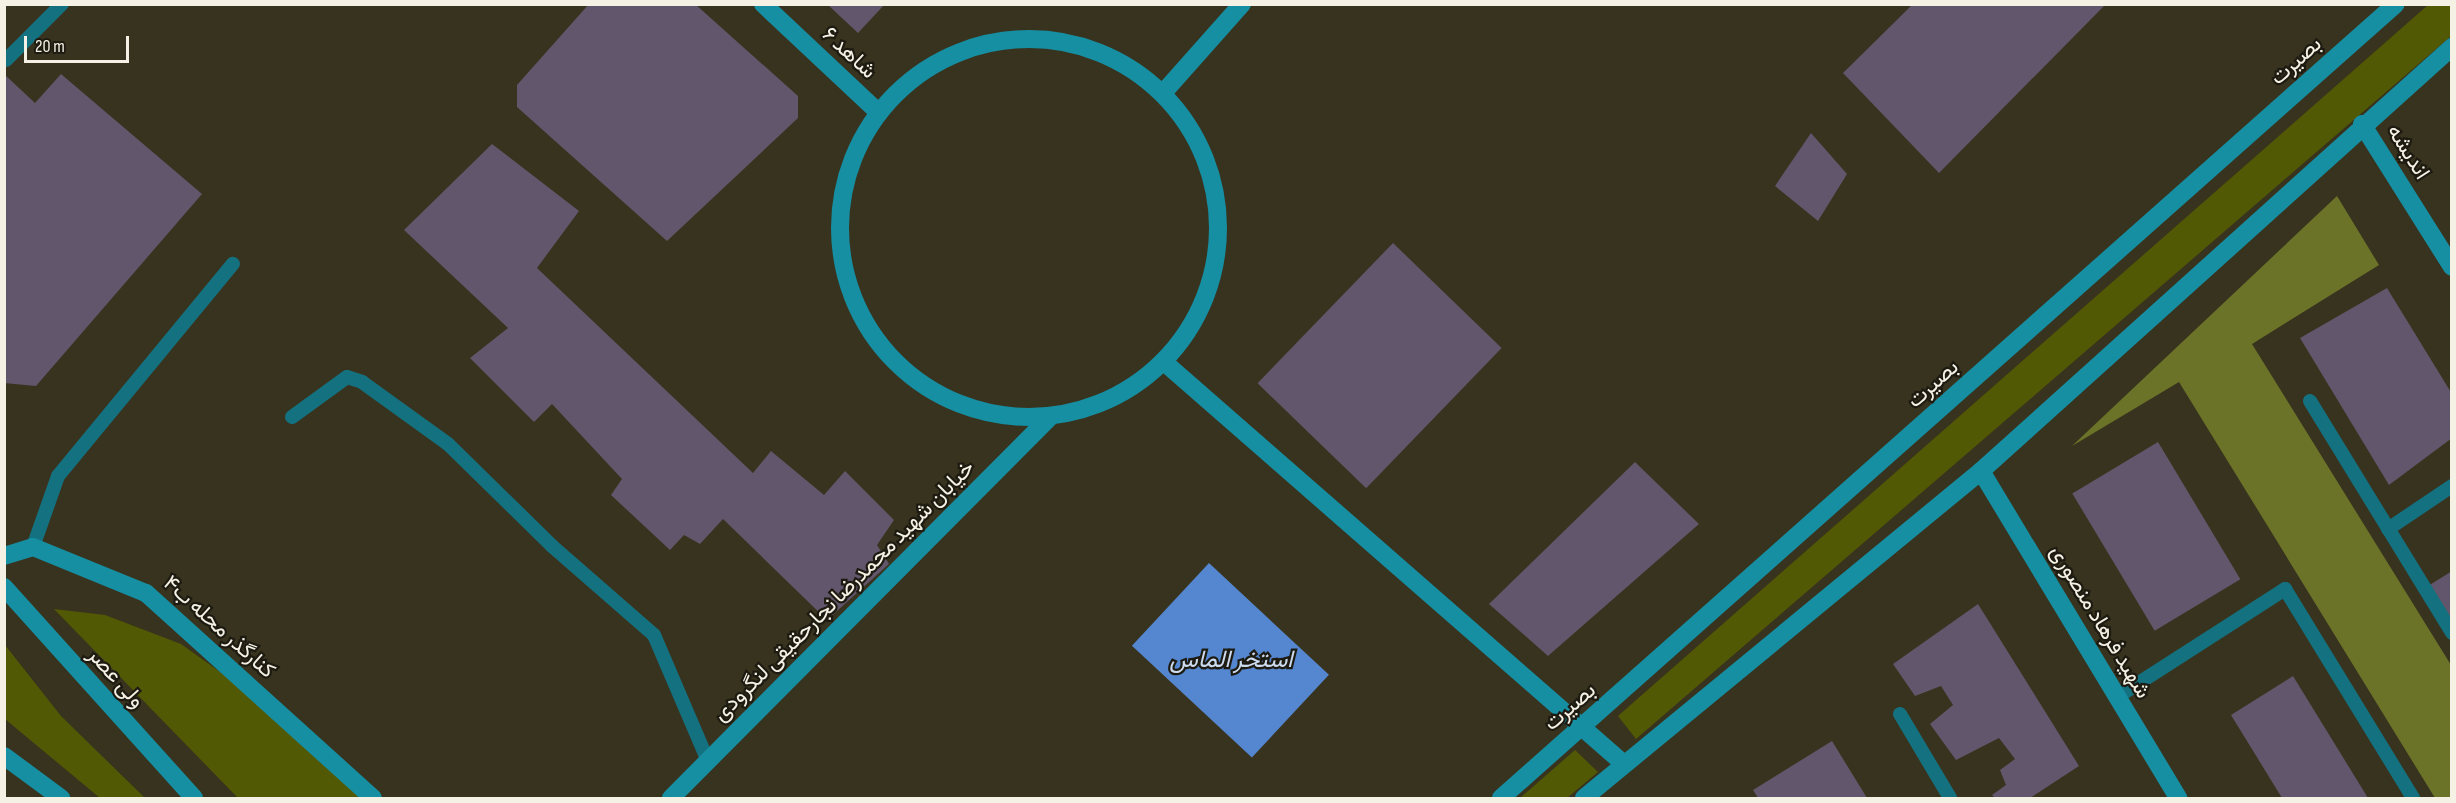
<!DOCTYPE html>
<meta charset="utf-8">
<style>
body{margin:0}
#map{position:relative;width:2456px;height:803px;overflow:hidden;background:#38331e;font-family:"Sofia Sans Condensed",Vazirmatn,sans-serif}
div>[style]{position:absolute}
.green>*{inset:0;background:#525904}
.forest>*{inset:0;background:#6b7328}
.water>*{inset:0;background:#5487d0;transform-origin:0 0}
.building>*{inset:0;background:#61566b;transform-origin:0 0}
.lane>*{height:14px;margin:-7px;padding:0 7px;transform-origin:7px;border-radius:7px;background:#147180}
.secondary>*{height:18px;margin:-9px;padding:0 9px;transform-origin:9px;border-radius:9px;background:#168fa3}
.secondary>.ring{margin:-9px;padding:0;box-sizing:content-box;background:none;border:18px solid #168fa3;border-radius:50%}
span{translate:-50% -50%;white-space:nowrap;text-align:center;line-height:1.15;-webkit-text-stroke:4.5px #1d1b11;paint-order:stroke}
.street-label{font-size:22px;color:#f5f2e5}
.water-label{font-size:24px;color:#cddbef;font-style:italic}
.frame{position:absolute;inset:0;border:6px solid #f5f2e5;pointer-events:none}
.scale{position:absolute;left:24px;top:36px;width:105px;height:27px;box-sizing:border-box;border:3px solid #f5f2e5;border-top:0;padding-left:8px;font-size:18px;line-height:21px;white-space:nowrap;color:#f5f2e5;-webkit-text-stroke:4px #1d1b11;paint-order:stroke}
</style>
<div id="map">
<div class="green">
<i style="clip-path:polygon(2428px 5px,2451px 5px,2451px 36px,1636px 739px,1618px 716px)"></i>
<i style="clip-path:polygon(54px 609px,105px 615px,181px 644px,248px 692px,360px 798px,238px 798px)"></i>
<i style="clip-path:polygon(5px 645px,61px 716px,145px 798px,100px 798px,5px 719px)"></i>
<i style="clip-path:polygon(1575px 750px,1598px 772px,1567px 798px,1520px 798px)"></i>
</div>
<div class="forest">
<i style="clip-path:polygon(2337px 196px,2379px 265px,2252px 344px,2451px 665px,2451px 798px,2435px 798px,2179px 382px,2072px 446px)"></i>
</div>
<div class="water">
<i style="left:1209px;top:563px;width:164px;height:113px;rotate:43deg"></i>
</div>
<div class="building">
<i style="clip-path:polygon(589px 4px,695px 4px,798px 96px,798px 118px,667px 241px,517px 107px,517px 85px)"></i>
<i style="clip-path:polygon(827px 4px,885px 4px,858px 33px)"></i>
<i style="clip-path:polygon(1913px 4px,2106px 4px,1939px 173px,1843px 73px)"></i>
<i style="clip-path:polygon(4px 74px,35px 103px,61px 74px,202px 194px,36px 386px,4px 383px)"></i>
<i style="clip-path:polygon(1811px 133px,1847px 174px,1818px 221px,1775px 186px)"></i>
<i style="clip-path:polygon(492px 144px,579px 211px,537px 268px,753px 473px,771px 451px,824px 495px,845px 471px,894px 520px,877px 545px,889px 564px,827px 620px,723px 519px,700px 544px,684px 535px,670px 550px,611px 495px,622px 479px,552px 404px,534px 422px,470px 358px,508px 328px,404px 230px)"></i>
<i style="left:1393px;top:243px;width:151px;height:195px;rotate:44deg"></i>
<i style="clip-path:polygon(2387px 288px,2452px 394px,2452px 438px,2389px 485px,2300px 338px)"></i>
<i style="left:2158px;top:442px;width:160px;height:100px;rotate:59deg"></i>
<i style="clip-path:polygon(1635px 462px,1699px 524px,1548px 656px,1489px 604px)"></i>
<i style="clip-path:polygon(2452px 571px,2452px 623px,2428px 586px)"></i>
<i style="clip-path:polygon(1978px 604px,2079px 766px,2030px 798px,1995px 798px,1992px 795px,2006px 785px,2000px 770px,2015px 759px,1999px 738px,1956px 760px,1930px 724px,1953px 705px,1941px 686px,1915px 696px,1893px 664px)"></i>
<i style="clip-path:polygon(2293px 676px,2368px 798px,2282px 798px,2231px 715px)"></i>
<i style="clip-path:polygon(1832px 741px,1867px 798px,1758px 798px,1753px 790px)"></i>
</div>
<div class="lane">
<i style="left:6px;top:60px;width:79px;rotate:-45deg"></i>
<i style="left:2310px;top:401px;width:272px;rotate:58.5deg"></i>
<i style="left:292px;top:417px;width:68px;rotate:-36deg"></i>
<i style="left:347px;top:377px;width:16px;rotate:18deg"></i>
<i style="left:362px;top:382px;width:106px;rotate:35.8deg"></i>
<i style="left:448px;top:444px;width:146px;rotate:44.4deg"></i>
<i style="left:552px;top:546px;width:135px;rotate:41.1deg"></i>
<i style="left:654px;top:635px;width:137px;rotate:66.8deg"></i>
<i style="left:2388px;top:529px;width:77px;rotate:-33.9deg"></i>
<i style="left:33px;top:547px;width:75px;rotate:-70.6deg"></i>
<i style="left:58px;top:476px;width:275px;rotate:-50.5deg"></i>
<i style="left:2117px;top:697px;width:200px;rotate:-32.7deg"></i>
<i style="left:2285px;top:589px;width:245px;rotate:58.5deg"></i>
<i style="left:1900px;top:714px;width:98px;rotate:59.2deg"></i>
</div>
<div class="secondary">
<i style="left:763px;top:4px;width:156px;rotate:43.2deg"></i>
<i class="ring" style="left:840px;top:39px;width:360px;height:360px"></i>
<i style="left:1163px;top:93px;width:119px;rotate:-48.4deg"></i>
<i style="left:2362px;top:124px;width:169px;rotate:57.8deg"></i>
<i style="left:1164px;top:362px;width:611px;rotate:41.15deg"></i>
<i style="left:1981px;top:471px;width:382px;rotate:58.9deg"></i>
<i style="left:4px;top:556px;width:30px;rotate:-17deg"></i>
<i style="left:33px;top:547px;width:122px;rotate:22.2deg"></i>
<i style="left:146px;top:593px;width:306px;rotate:42.1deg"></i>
<i style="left:4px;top:587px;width:284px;rotate:48deg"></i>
<i style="left:4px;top:756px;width:71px;rotate:36.4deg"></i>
<i style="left:671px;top:798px;width:537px;rotate:-45.15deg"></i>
<i style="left:1501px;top:798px;width:1196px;rotate:-41.58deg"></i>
<i style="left:1584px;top:798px;width:514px;rotate:-39.48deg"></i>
<i style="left:1981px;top:471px;width:634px;rotate:-41.99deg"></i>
</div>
<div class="street-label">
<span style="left:849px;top:53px;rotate:43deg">شاهد ۶</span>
<span style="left:2296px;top:61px;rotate:-42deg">بصیرت</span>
<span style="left:2408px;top:152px;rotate:58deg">اندیشه</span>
<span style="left:1933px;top:384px;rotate:-42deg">بصیرت</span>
<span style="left:844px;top:591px;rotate:-45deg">خیابان شهید محمدرضا نجارحقیقی لنگرودی</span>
<span style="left:2100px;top:622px;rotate:59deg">شهید فرهاد منصوری</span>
<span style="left:219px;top:627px;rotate:42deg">کنارگذر محله ب۴</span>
<span style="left:116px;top:678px;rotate:48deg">ولی عصر</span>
<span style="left:1570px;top:707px;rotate:-41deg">بصیرت</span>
</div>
<div class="water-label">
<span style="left:1231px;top:660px">استخر الماس</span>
</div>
<div class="frame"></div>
<div class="scale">20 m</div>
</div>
